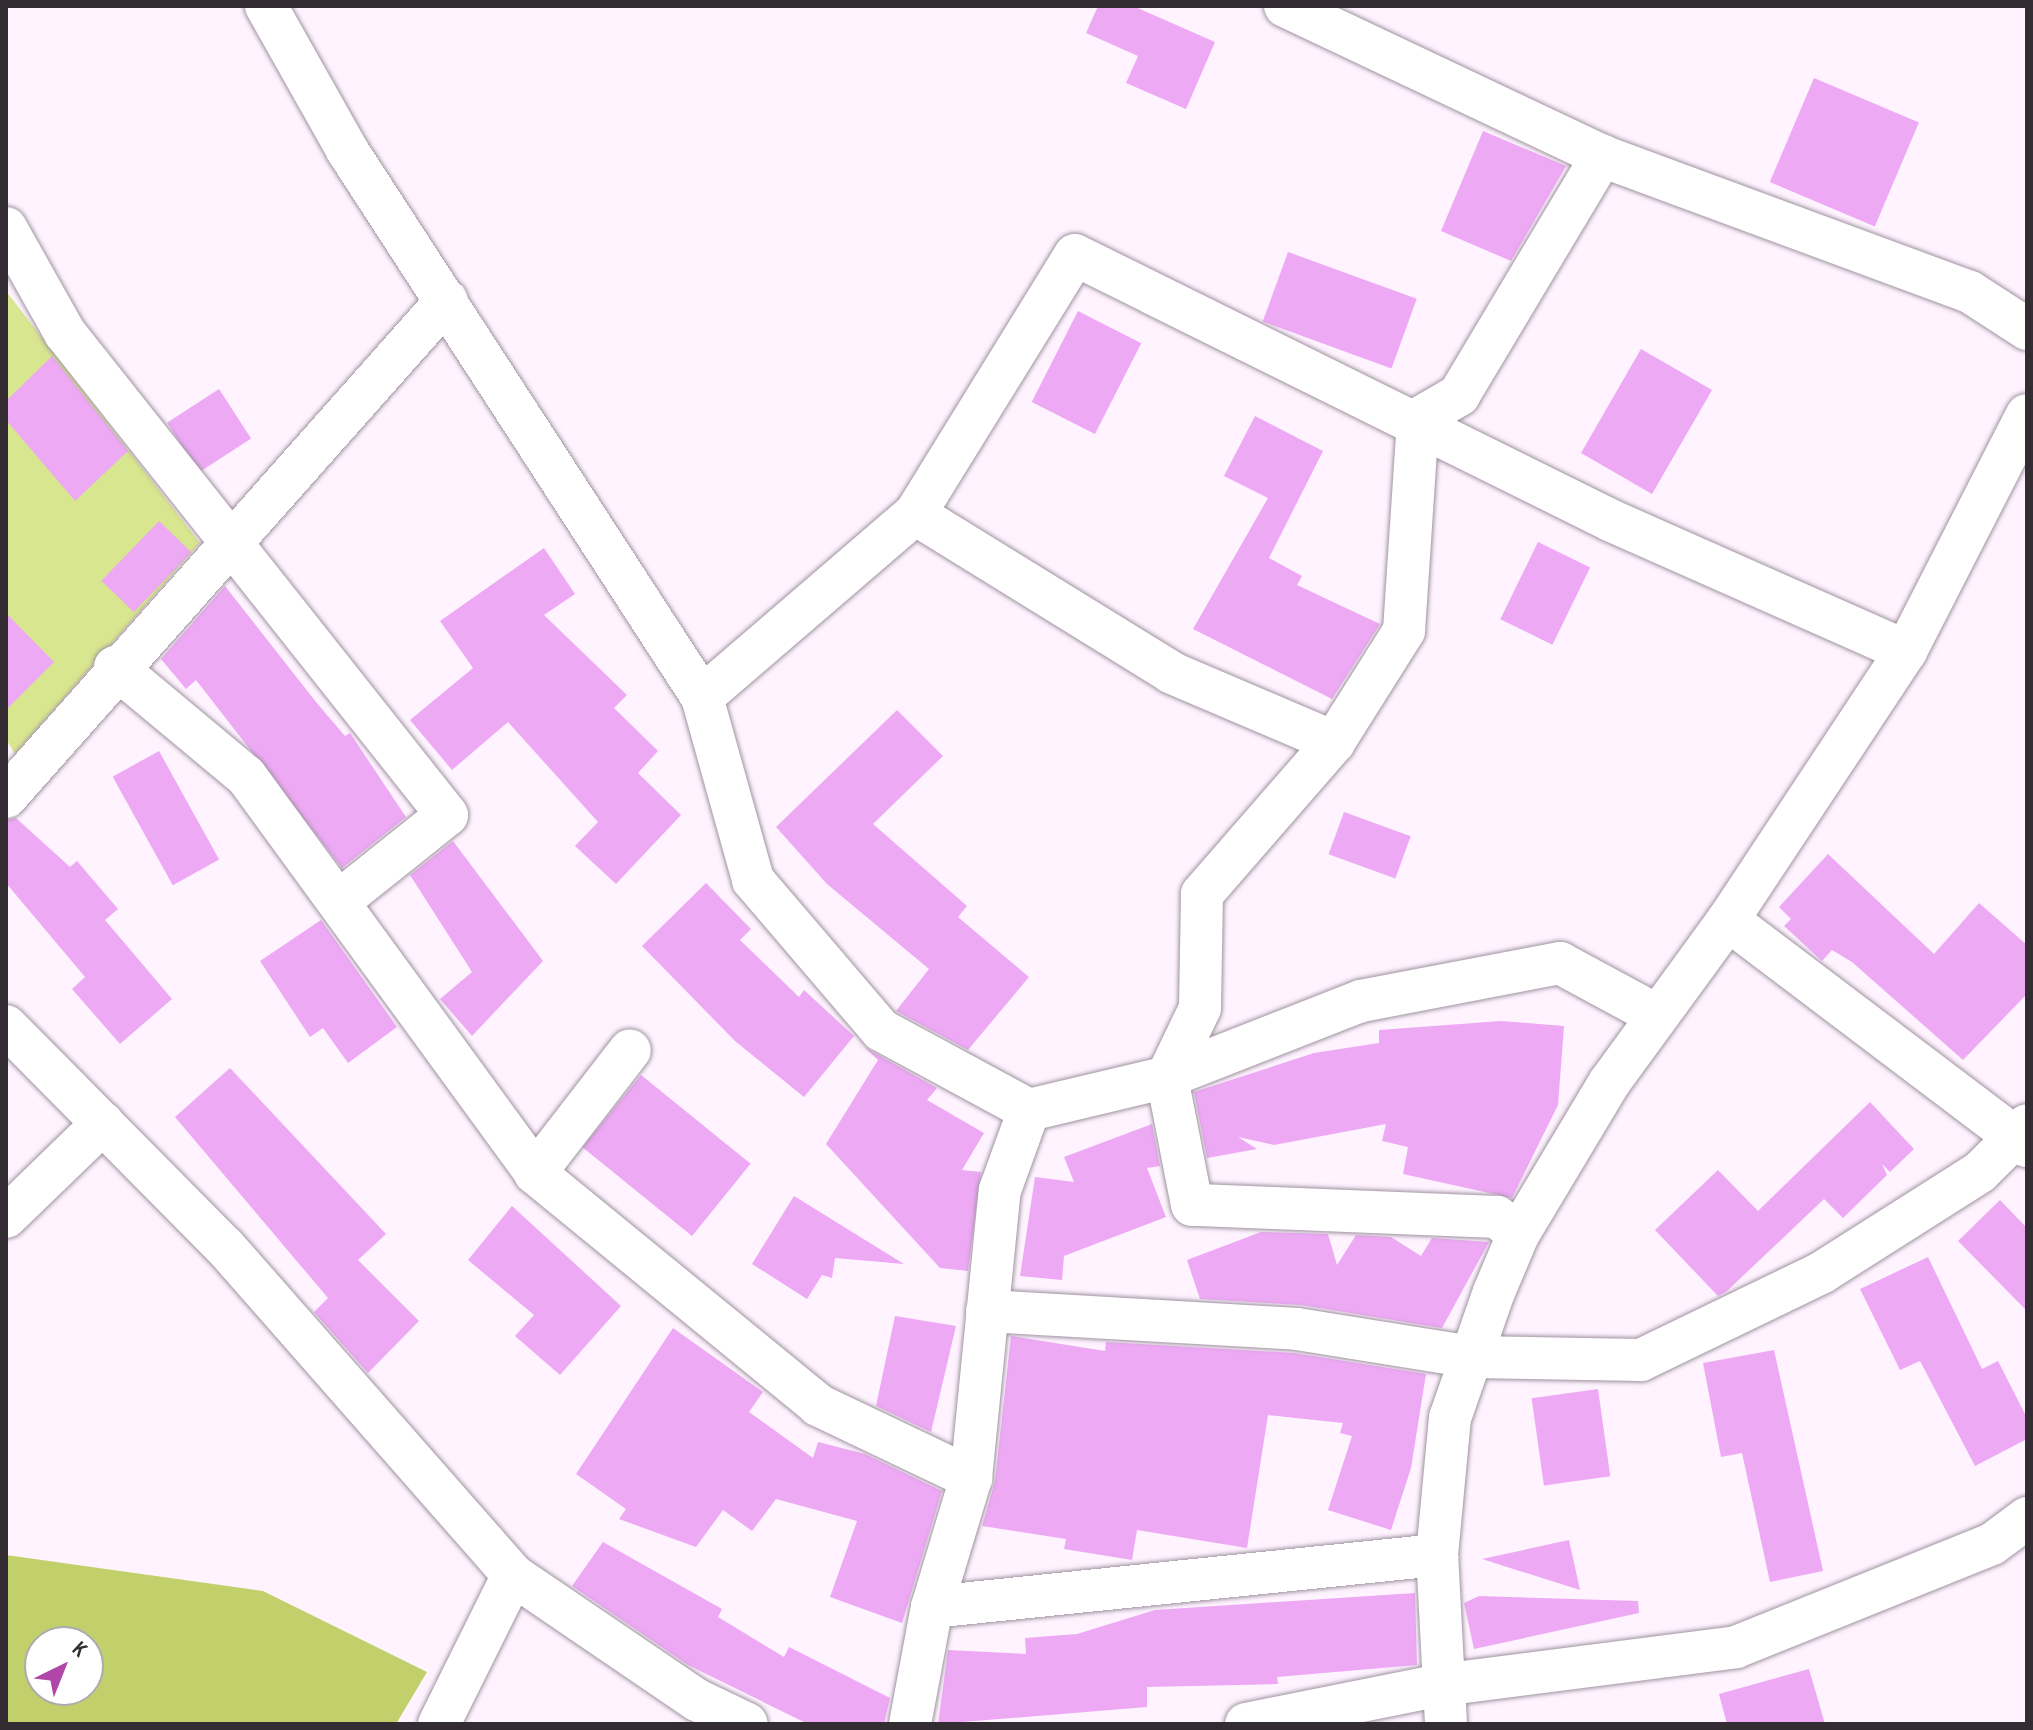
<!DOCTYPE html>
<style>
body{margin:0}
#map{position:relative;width:2033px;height:1730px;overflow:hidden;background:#fef3ff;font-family:"Sofia Sans Condensed",sans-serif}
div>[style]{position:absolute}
.green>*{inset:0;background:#d8e68f}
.forest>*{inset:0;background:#c1d06b}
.building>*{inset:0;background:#eea9f5;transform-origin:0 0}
.roads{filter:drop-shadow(0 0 2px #a093a1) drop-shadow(0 0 2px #a093a1)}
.minor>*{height:42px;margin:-21px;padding:0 21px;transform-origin:21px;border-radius:21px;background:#fff}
span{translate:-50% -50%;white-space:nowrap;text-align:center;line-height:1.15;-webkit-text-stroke:8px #fff;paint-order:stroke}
.frame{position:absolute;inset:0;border:8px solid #332d33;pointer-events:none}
.north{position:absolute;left:24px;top:1626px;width:80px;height:80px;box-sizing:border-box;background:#fff;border:2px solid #adabad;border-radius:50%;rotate:43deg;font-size:22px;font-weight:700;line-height:32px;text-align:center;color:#332d33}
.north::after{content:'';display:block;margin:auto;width:28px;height:36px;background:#af46a8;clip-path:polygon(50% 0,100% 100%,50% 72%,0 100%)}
</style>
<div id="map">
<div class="green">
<i style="clip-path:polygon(6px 291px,200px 543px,15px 754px,6px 739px)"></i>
</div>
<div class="forest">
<i style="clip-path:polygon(evenodd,6px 1555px,263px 1591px,427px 1672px,396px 1724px,6px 1724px,6px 1555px,40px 1642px,88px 1642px,88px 1690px,40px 1690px,40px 1642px)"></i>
</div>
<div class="building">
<i style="clip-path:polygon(1098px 6px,1133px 6px,1215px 42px,1186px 109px,1126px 83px,1138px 56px,1086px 33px)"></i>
<i style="left:1814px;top:78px;width:114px;height:113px;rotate:23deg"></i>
<i style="clip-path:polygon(1483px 131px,1566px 166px,1511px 261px,1441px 231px)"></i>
<i style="left:1288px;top:252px;width:137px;height:74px;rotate:20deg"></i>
<i style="left:1078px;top:311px;width:71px;height:102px;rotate:27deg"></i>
<i style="left:1641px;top:349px;width:82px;height:120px;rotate:30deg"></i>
<i style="clip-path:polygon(52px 356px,128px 451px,75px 501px,6px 420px,6px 401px)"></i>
<i style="left:219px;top:389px;width:59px;height:62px;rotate:57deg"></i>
<i style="clip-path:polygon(1255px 416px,1323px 451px,1269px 558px,1302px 576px,1297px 585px,1380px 624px,1332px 699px,1193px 629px,1268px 498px,1224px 476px)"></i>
<i style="left:159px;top:521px;width:45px;height:83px;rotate:44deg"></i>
<i style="left:1538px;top:542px;width:58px;height:86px;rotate:26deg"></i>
<i style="clip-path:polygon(544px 548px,575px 594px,544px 615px,627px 695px,614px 708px,658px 751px,638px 773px,681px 815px,616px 884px,575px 846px,598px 822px,508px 722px,452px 770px,410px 720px,473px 668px,440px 621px)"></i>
<i style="clip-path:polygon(225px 586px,316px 702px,345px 736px,350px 733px,406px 817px,342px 868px,196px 680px,186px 689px,161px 659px)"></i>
<i style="clip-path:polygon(6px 613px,54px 662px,6px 710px)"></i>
<i style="clip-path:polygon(897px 710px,943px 756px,873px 824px,967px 906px,958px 917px,1029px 977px,968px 1050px,896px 1011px,929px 969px,827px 884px,776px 827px)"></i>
<i style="left:159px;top:751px;width:124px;height:53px;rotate:61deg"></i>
<i style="left:1344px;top:812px;width:71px;height:45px;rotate:20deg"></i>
<i style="clip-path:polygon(16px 818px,70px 867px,77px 861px,118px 909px,105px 920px,172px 999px,120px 1044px,72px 989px,85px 977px,6px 883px,6px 820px)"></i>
<i style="clip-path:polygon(453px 841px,543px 961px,472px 1036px,440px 999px,472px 972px,410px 875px)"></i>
<i style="clip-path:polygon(1828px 854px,1934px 954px,1979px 903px,2027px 945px,2027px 994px,1963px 1060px,1852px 962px,1832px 950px,1822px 961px,1784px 926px,1791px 919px,1779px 907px)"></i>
<i style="clip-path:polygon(706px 883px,751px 929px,740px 940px,799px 997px,804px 990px,854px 1036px,804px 1097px,735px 1041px,642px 946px)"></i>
<i style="clip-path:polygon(321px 920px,397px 1027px,348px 1063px,323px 1028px,310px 1037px,260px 961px)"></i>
<i style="clip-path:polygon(1501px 1021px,1564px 1026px,1558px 1105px,1512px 1198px,1403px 1174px,1408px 1147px,1382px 1141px,1386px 1124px,1274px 1145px,1238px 1137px,1257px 1149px,1207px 1158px,1194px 1092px,1314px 1053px,1379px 1043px,1379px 1030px)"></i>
<i style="clip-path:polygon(864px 1047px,937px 1088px,927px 1100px,984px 1133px,962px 1170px,981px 1172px,968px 1271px,940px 1268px,826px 1144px,878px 1060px)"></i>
<i style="clip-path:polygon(230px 1068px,386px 1234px,358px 1260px,419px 1321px,368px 1373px,314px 1312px,328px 1298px,175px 1117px)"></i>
<i style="left:641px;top:1075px;width:141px;height:93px;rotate:39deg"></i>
<i style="clip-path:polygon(1870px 1102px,1914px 1149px,1890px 1172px,1882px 1164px,1887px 1175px,1843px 1218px,1824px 1199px,1726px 1292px,1718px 1296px,1655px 1230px,1718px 1170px,1758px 1211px)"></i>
<i style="clip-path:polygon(1152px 1124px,1160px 1166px,1147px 1168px,1166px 1217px,1064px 1256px,1062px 1280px,1020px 1276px,1035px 1177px,1074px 1182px,1064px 1157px)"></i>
<i style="clip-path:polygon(794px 1196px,904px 1264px,835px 1258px,832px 1278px,822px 1275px,807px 1299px,752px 1264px)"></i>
<i style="clip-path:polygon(2000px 1200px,2027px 1228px,2027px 1311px,1958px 1241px)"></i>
<i style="clip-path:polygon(512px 1206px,621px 1306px,560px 1375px,515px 1336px,534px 1315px,468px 1260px)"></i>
<i style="clip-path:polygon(1261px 1232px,1328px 1234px,1337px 1265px,1356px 1235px,1391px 1237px,1421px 1256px,1432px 1238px,1489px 1242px,1442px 1328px,1301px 1305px,1200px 1299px,1187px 1260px)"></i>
<i style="clip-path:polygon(1928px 1257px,1982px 1369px,1998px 1361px,2027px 1418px,2027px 1439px,1975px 1466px,1920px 1361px,1900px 1370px,1860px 1289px)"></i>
<i style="clip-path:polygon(895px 1316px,956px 1326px,931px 1432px,876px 1406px)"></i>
<i style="clip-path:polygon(673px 1328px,763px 1392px,749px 1412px,813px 1458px,818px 1442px,865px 1454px,942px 1491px,902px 1623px,830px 1597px,857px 1521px,776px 1499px,752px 1531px,723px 1510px,696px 1547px,619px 1519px,626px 1509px,576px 1474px)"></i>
<i style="clip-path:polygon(1011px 1336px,1105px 1351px,1106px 1342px,1294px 1353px,1426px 1374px,1411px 1468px,1391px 1530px,1328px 1510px,1352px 1436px,1340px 1433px,1343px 1423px,1268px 1415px,1247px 1548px,1137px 1530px,1132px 1560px,1064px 1549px,1066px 1539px,982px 1526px,995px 1481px)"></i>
<i style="clip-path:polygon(1774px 1350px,1823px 1571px,1770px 1582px,1742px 1453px,1721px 1457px,1703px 1363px)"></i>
<i style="left:1598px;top:1389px;width:88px;height:67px;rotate:82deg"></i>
<i style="clip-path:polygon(1569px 1540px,1580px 1590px,1482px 1559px)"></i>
<i style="clip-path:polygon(603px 1542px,722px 1609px,718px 1617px,784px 1657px,789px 1647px,890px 1698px,884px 1724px,808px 1724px,688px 1665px,572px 1586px)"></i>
<i style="clip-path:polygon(1415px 1593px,1417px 1665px,1277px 1677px,1278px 1684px,1147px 1687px,1147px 1707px,938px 1724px,948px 1650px,1026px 1654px,1025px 1638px,1077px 1634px,1155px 1610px)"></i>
<i style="clip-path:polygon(1479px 1596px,1638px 1601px,1639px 1613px,1474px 1649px,1464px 1603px)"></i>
<i style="clip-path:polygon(1809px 1669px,1825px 1724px,1727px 1724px,1719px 1694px)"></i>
</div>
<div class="roads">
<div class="minor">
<i style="left:266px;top:6px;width:165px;rotate:60.6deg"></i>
<i style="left:347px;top:150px;width:652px;rotate:57.02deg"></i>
<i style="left:702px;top:697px;width:190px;rotate:74.4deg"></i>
<i style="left:753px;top:880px;width:197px;rotate:49.5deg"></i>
<i style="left:881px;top:1030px;width:168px;rotate:28.4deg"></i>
<i style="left:1029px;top:1110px;width:142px;rotate:-13.4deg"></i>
<i style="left:1167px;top:1077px;width:208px;rotate:-21.4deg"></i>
<i style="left:1361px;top:1001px;width:203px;rotate:-10.8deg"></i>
<i style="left:1560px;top:963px;width:111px;rotate:28.4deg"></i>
<i style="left:1285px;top:6px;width:351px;rotate:25.3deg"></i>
<i style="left:1602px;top:156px;width:392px;rotate:20.3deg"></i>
<i style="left:1970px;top:292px;width:68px;rotate:33deg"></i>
<i style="left:6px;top:228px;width:120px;rotate:60.7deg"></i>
<i style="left:65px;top:333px;width:615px;rotate:51.6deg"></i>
<i style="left:447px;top:815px;width:139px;rotate:141.4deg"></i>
<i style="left:915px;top:514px;width:302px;rotate:31.7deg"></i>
<i style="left:1172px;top:673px;width:176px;rotate:23.1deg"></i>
<i style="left:115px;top:667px;width:170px;rotate:39.8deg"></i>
<i style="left:246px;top:776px;width:491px;rotate:53.9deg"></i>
<i style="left:535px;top:1173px;width:366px;rotate:39.3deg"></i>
<i style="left:818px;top:1405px;width:170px;rotate:25.5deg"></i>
<i style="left:702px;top:697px;width:281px;rotate:-40.7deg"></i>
<i style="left:915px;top:514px;width:304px;rotate:-58.3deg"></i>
<i style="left:1075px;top:255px;width:599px;rotate:26.35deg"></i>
<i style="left:1612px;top:521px;width:321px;rotate:23.9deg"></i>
<i style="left:6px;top:797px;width:664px;rotate:-48.42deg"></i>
<i style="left:1728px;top:920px;width:323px;rotate:-56.5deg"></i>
<i style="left:1906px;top:651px;width:265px;rotate:-62.9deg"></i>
<i style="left:6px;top:1026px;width:311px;rotate:45.3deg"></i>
<i style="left:225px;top:1247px;width:436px;rotate:48.7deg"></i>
<i style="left:513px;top:1575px;width:222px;rotate:34.2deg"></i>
<i style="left:697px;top:1700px;width:55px;rotate:25.6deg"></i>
<i style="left:535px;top:1173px;width:155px;rotate:-52.3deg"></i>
<i style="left:6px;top:1217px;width:135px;rotate:-44.1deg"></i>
<i style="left:1518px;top:1235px;width:28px;rotate:-139deg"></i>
<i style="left:1497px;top:1217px;width:305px;rotate:-177.7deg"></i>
<i style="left:1192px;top:1205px;width:130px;rotate:-101.1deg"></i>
<i style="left:1167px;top:1077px;width:76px;rotate:-64.4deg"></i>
<i style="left:1200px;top:1008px;width:114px;rotate:-89deg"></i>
<i style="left:1202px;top:894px;width:201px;rotate:-49deg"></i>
<i style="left:1334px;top:742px;width:131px;rotate:-57.8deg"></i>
<i style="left:1404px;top:631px;width:212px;rotate:-86.2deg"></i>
<i style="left:1418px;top:419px;width:48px;rotate:-30.3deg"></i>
<i style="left:1459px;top:395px;width:279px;rotate:-59.1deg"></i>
<i style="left:987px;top:1311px;width:311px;rotate:3.3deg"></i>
<i style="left:1297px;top:1329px;width:177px;rotate:9.1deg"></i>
<i style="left:1472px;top:1357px;width:169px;rotate:1deg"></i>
<i style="left:1641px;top:1360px;width:200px;rotate:-25.8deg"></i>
<i style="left:1821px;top:1273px;width:188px;rotate:-32.4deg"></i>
<i style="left:1980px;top:1172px;width:66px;rotate:-45deg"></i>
<i style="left:932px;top:1607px;width:508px;rotate:-5.88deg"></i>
<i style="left:439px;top:1724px;width:166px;rotate:-63.6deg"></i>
<i style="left:910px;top:1724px;width:119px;rotate:-79.4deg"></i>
<i style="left:932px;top:1607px;width:135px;rotate:-73.2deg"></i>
<i style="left:971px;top:1478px;width:289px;rotate:-84.3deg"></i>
<i style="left:1000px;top:1190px;width:85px;rotate:-70.1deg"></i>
<i style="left:1246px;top:1724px;width:199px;rotate:-11.3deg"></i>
<i style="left:1441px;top:1685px;width:297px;rotate:-7.3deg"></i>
<i style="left:1736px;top:1647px;width:276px;rotate:-21.9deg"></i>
<i style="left:1992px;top:1544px;width:44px;rotate:-36.6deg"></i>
<i style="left:1446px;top:1724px;width:169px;rotate:-93deg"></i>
<i style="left:1437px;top:1555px;width:138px;rotate:-84.6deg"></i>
<i style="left:1450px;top:1418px;width:133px;rotate:-70.8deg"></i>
<i style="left:1494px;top:1292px;width:62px;rotate:-67.2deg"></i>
<i style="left:1518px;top:1235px;width:177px;rotate:-59.1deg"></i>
<i style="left:1609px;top:1083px;width:202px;rotate:-53.9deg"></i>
<i style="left:1728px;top:920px;width:375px;rotate:37.1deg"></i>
</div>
</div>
<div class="frame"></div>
<div class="north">K</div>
</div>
